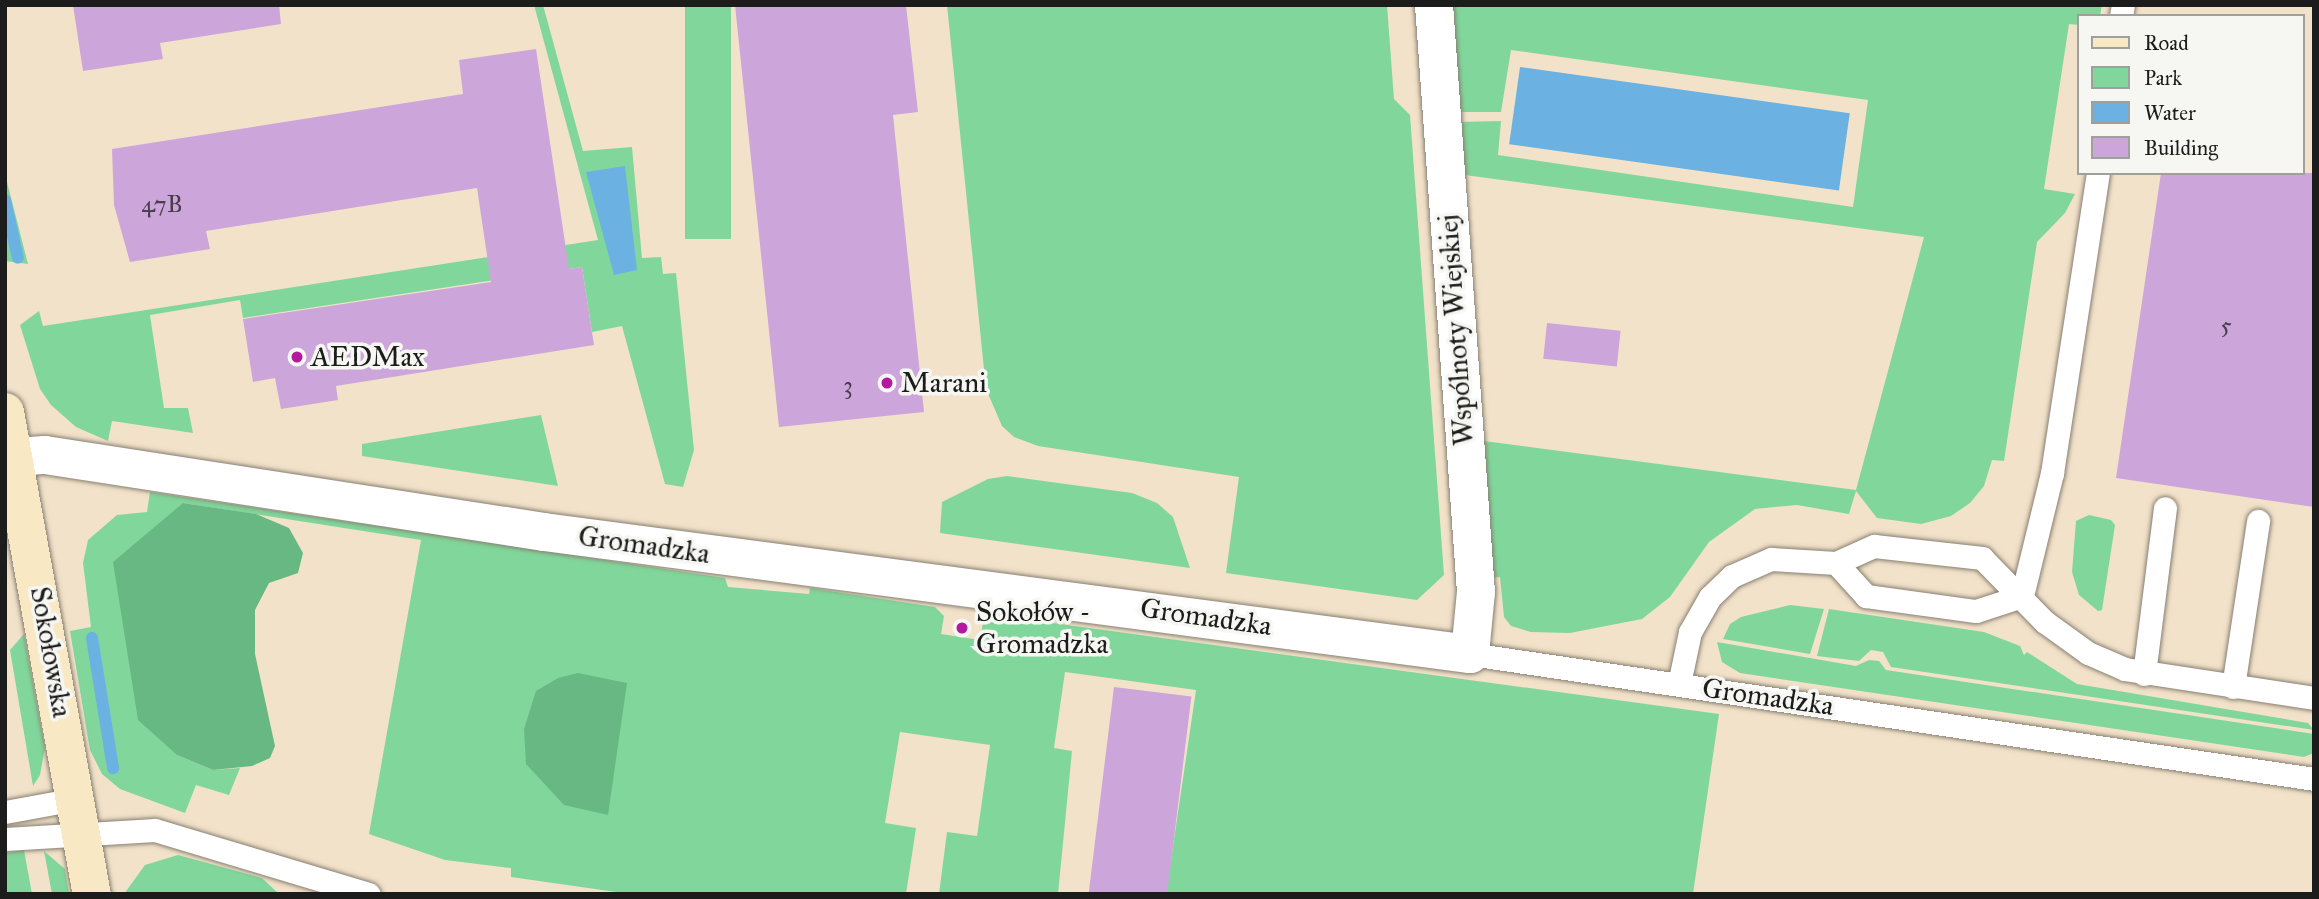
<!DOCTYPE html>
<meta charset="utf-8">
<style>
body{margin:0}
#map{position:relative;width:2319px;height:899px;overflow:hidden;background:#f2e2c9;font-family:"IM FELL Great Primer",serif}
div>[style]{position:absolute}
.green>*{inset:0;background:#81d79b;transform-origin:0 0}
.forest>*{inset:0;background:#68b883}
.water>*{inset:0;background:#6bb1e2;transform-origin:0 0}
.stream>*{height:12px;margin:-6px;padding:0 6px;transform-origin:6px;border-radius:6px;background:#6bb1e2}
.building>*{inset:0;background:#cca6da;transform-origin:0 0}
.roads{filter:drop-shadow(0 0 2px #877f72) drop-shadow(0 0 2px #877f72)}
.lane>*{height:23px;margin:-11.5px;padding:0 11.5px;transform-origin:11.5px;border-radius:11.5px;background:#fff}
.street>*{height:38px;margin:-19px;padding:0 19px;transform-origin:19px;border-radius:19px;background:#fff}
.secondary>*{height:38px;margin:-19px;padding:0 19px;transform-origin:19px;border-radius:19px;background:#f8e8c3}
.dots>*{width:19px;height:19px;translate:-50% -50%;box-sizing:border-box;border:4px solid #f6f6f2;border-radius:50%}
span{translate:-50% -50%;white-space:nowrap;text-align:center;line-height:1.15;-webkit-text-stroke:7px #f6f6f2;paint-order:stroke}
.number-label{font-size:24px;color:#483e4c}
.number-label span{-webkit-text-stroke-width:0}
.street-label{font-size:28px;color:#1c1c1c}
.poi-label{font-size:28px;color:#1c1c1c}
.left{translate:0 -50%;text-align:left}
.frame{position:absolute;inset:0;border:7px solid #1c1c1c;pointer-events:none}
.legend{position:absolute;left:2077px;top:14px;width:228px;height:161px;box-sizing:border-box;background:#f6f6f2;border:2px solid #9f9f9c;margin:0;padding:9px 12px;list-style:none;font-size:21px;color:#1c1c1c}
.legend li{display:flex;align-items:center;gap:14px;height:35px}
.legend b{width:35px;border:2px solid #9f9f9c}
</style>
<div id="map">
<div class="green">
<i style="clip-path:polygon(534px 5px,543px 5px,583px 151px,632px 147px,642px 258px,661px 257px,663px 274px,676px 273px,694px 450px,683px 487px,665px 484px,622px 326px,592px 332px,582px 267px,243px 318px,240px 300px,150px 315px,164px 408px,188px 408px,193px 433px,112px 421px,108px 441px,76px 427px,51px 405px,40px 389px,20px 325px,39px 311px,43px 326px,598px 240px)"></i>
<i style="left:685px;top:5px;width:46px;height:234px"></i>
<i style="clip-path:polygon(947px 5px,1387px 5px,1394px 99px,1410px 115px,1444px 575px,1417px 600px,1226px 573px,1239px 477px,1038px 446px,1014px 437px,1002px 426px,986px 389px)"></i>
<i style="clip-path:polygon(1448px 5px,2102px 5px,2100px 16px,2079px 16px,2079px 25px,2069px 24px,2044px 189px,2075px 194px,2065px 213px,2037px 242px,2004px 461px,1992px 460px,1984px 486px,1970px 503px,1951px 516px,1921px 524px,1877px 518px,1856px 491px,1849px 514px,1797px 505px,1755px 509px,1709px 542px,1670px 597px,1642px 619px,1570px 633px,1531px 632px,1511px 626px,1504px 617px,1500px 577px,1490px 578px,1484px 441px,1856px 490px,1924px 237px,1465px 175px,1455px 122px,1501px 121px,1498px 155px,1853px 207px,1868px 100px,1511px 50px,1501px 112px,1456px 112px)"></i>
<i style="clip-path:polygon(7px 182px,28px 264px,5px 261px)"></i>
<i style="clip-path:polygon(541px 415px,558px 486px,362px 456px,362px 444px)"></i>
<i style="clip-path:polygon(1007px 476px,1132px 493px,1157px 503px,1173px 517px,1190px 568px,940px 533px,942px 502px,988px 479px)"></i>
<i style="clip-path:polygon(150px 492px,725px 578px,728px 587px,809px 594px,810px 588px,935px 607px,944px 616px,941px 634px,980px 640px,983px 622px,994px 615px,1719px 714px,1693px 894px,1166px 894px,1196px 690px,1065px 672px,1054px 748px,1072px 751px,1058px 894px,939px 894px,947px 832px,977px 836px,990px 745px,900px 732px,885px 823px,916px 828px,906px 894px,630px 894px,511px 877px,511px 868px,445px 860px,369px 834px,421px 540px,183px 503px,177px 755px,213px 770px,240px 768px,229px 795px,196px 785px,185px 813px,120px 789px,102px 774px,90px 750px,70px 631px,91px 627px,83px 563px,88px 540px,117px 515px,147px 512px)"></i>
<i style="clip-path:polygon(2089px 515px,2111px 520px,2115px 525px,2102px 610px,2098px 611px,2079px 595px,2072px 572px,2076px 521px)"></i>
<i style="clip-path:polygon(1790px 605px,1824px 609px,1810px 654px,1723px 639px,1730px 624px,1741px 617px)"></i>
<i style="clip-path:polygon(1829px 609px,1984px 632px,2020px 646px,2024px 655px,2027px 652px,2077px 684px,2308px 723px,2314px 730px,1891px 667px,1883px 652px,1871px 650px,1859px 661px,1817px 656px)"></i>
<i style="clip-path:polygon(24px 634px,45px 748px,40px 775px,33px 786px,10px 650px)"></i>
<i style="clip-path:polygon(1717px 642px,1856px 666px,1869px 660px,1879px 661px,1886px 670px,2314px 734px,2314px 753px,2304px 757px,1740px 673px,1722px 662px)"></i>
<i style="clip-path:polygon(24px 850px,32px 894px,5px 894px,5px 853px)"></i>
<i style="clip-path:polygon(44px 851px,65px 869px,69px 894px,52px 894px)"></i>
<i style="clip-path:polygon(178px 855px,262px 878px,279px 894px,124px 894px,145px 865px)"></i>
</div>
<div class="forest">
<i style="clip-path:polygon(183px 503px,256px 514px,289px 528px,303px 553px,298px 573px,269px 583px,255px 610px,255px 654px,275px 746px,270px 758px,252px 766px,213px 770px,177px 755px,138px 720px,113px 562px)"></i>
<i style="clip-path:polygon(578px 673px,627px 683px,608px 815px,564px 805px,526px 764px,524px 729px,536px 691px,558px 678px)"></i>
</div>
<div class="water">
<i style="left:1520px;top:67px;width:333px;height:78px;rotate:8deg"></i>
<i style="clip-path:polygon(625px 166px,637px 270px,614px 275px,586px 172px)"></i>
</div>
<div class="stream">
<i style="left:5px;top:200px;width:59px;rotate:77.4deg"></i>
<i style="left:92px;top:638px;width:132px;rotate:80.8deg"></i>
</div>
<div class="building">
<i style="clip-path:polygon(73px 5px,279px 5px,281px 24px,160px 43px,163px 59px,83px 71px)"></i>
<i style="clip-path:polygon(735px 5px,906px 5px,918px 112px,893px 115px,924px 412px,779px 427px)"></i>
<i style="clip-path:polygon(536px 49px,569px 269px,582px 267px,594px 345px,336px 386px,338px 400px,281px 409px,275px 378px,253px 382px,243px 319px,491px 282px,477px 188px,206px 231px,210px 249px,130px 262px,114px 205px,112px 149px,463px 94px,459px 60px)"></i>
<i style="clip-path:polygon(2161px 173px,2314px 173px,2314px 507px,2116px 478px)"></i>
<i style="left:1547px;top:323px;width:74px;height:36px;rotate:6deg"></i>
<i style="left:1114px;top:687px;width:78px;height:209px;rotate:7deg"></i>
</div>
<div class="roads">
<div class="lane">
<i style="left:2121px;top:16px;width:11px;rotate:-80deg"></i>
<i style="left:1836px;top:563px;width:45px;rotate:47.7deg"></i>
<i style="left:1866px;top:596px;width:111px;rotate:7.8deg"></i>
<i style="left:1976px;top:611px;width:48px;rotate:-18.1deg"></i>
<i style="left:2022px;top:596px;width:127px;rotate:-76.3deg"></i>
<i style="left:2052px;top:473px;width:304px;rotate:-81.3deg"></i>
<i style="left:1470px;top:654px;width:853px;rotate:8.42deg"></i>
<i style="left:2144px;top:674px;width:167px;rotate:-82.8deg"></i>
<i style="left:1679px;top:684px;width:53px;rotate:-78.1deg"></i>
<i style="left:1690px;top:632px;width:40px;rotate:-60.3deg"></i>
<i style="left:1710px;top:597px;width:30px;rotate:-44deg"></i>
<i style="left:1732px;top:576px;width:43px;rotate:-23.6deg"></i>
<i style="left:1771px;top:559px;width:65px;rotate:3.5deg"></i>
<i style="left:1836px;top:563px;width:42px;rotate:-24.1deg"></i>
<i style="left:1874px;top:546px;width:109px;rotate:6.3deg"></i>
<i style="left:1982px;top:558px;width:90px;rotate:45.5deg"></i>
<i style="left:2045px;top:622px;width:53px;rotate:35.8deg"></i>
<i style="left:2088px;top:653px;width:40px;rotate:23.4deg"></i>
<i style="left:2125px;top:669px;width:191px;rotate:8.7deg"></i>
<i style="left:2233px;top:687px;width:168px;rotate:-81.4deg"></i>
<i style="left:5px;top:812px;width:72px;rotate:-10.4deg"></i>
<i style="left:5px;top:839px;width:150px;rotate:-3.4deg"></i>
<i style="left:155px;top:830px;width:223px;rotate:16.7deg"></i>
</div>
<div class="street">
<i style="left:15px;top:457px;width:30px;rotate:-4deg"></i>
<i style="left:45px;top:455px;width:505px;rotate:8.77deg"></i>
<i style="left:544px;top:532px;width:934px;rotate:7.51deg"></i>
<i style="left:1470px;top:654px;width:62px;rotate:-84.5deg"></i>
<i style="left:1476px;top:592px;width:589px;rotate:-94.09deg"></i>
</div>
<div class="secondary">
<i style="left:5px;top:412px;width:490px;rotate:79.8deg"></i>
</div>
</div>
<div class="dots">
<i style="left:297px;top:357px;background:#b5179e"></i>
<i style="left:887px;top:383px;background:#b5179e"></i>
<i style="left:962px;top:628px;background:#b5179e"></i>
</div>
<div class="number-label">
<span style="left:162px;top:205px">47B</span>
<span style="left:2226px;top:326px">5</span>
<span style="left:848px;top:386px">3</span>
</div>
<div class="street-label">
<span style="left:1456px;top:330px;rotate:-94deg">Wspólnoty Wiejskiej</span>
<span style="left:644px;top:545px;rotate:8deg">Gromadzka</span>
<span style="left:1206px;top:617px;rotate:8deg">Gromadzka</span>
<span style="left:51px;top:652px;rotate:80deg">Sokołowska</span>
<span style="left:1768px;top:697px;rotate:8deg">Gromadzka</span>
</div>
<div class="poi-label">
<span class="left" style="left:311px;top:357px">AEDMax</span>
<span class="left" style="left:901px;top:383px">Marani</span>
<span class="left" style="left:976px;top:628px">Sokołów -<br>Gromadzka</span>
</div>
<div class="frame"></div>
<ul class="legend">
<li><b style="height:9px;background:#f8e8c3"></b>Road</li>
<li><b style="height:19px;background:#81d79b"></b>Park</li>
<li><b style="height:19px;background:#6bb1e2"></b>Water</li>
<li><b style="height:19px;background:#cca6da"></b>Building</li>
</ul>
</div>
